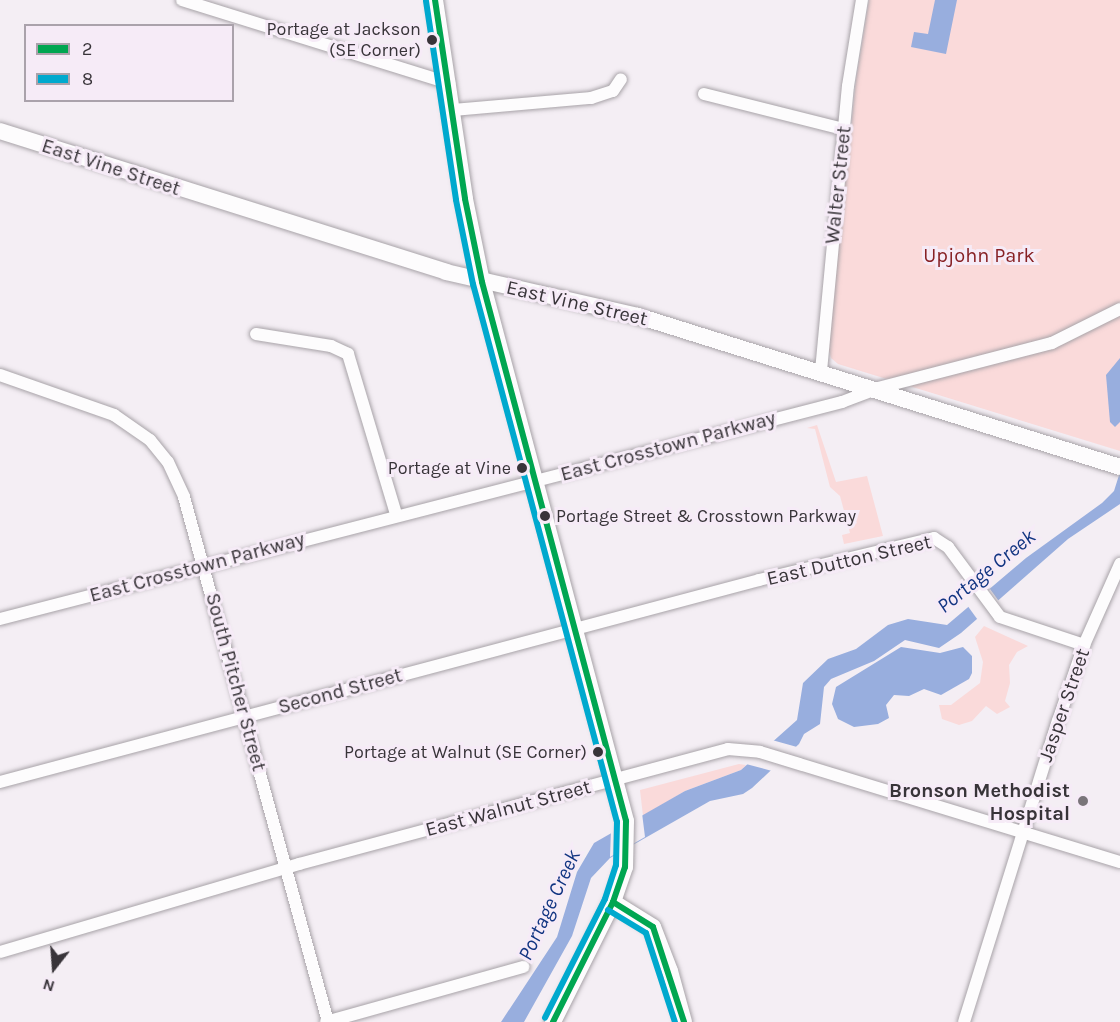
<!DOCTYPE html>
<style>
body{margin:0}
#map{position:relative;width:1120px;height:1022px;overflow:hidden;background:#f4eef4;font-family:Karla,sans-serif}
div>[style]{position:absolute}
.green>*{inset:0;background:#fadada}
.water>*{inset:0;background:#98aede}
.pier>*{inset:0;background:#f4eef4;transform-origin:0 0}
.roads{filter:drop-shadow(0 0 2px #a8a3a8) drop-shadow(0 0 2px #a8a3a8)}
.street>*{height:12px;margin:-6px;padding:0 6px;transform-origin:6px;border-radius:6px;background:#fdfcfd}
.secondary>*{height:16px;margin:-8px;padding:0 8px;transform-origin:8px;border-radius:8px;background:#fdfcfd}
.bus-1>*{height:6px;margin:-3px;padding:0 3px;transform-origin:3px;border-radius:3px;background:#00a651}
.bus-2>*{height:6px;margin:-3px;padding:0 3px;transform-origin:3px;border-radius:3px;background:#00a9ce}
.dots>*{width:16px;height:16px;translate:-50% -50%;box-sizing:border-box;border:3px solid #f6ebf7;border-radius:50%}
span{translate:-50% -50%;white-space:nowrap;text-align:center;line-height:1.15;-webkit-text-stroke:6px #f6ebf7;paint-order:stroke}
.bus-label{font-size:18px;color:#383439}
.right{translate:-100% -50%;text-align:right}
.left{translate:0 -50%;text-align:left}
.street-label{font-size:20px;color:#383439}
.park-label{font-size:20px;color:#872024}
.poi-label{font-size:20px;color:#383439;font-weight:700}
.water-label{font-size:21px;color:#123582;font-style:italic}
.legend{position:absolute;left:24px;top:24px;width:210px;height:78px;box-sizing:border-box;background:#f6ebf7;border:2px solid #aaa2ab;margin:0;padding:8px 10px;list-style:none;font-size:18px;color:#383439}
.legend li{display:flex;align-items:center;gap:12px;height:30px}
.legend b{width:30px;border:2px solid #aaa2ab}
.north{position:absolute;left:24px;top:938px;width:60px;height:60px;-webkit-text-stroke:4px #f6ebf7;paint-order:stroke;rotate:197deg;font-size:16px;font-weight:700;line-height:24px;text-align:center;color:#383439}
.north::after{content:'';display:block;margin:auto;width:21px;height:27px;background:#383439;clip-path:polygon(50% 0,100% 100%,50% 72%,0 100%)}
</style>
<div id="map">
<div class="green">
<i style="clip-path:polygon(869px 0,1120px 0,1120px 451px,838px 364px,831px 358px,828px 347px,856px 80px)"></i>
<i style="clip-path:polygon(817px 425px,836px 482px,867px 476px,883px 536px,844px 544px,842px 535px,850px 533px,840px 496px,830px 487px,815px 429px,807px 428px)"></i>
<i style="clip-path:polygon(984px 626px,1028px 646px,1017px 652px,1009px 665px,1010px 683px,1005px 701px,1010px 707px,997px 714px,986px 706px,972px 721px,959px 725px,942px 719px,939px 705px,951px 705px,980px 683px,983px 662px,975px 637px)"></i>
<i style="clip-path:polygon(739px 764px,746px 765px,741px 770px,685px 791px,643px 816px,640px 790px)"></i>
</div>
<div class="water">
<i style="clip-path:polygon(935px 0,957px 0,946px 54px,911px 47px,914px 32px,928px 34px)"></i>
<i style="clip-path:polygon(1120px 358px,1120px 422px,1115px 427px,1110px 422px,1106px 375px)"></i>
<i style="clip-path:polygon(1120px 472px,1120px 504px,1068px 539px,961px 633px,939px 648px,905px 640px,874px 661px,831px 679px,824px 687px,820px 724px,804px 734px,799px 744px,752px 788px,743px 794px,710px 801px,610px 858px,591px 878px,572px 936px,524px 1022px,501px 1022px,557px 937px,577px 872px,594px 843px,685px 791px,741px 770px,797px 720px,803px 683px,828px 659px,856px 649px,888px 625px,908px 619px,947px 625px,1026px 558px,1102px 503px,1114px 491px)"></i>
<i style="clip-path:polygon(901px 647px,940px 653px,963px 647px,972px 656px,972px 673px,969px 679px,941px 695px,924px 689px,909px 696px,894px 695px,886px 705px,889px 718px,878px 724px,854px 727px,838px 719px,832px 704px,836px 687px)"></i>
</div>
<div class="pier">
<i style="left:990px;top:589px;width:17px;height:28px;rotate:54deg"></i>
<i style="clip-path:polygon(772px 740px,797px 747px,772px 771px,746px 764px)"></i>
<i style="clip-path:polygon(642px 813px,645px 837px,610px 857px,611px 830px)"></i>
</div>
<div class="roads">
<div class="street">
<i style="left:182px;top:0;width:280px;rotate:17.3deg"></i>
<i style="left:704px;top:94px;width:143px;rotate:14.1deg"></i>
<i style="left:453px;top:110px;width:139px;rotate:-5deg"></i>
<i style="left:591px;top:98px;width:23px;rotate:-18deg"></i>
<i style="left:613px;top:91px;width:14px;rotate:-56deg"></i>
<i style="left:256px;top:334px;width:76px;rotate:9.1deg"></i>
<i style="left:331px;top:346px;width:19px;rotate:25deg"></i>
<i style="left:348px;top:354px;width:167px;rotate:73.3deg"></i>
<i style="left:821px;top:371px;width:286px;rotate:-84.6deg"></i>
<i style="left:848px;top:86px;width:87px;rotate:-80.8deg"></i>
<i style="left:0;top:375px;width:121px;rotate:19.3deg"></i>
<i style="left:114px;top:415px;width:44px;rotate:34.8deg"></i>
<i style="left:150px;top:440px;width:28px;rotate:51deg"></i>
<i style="left:168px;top:462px;width:38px;rotate:65deg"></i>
<i style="left:184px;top:497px;width:544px;rotate:74.66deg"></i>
<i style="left:0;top:619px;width:870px;rotate:-14.45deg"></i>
<i style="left:842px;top:402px;width:39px;rotate:-21deg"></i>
<i style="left:878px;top:388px;width:180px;rotate:-14.5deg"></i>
<i style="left:1052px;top:343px;width:76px;rotate:-26.6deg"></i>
<i style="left:0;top:782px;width:785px;rotate:-14.9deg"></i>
<i style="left:759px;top:580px;width:180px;rotate:-13.5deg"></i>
<i style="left:934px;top:538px;width:17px;rotate:33deg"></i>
<i style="left:948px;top:547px;width:87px;rotate:53.4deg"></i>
<i style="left:1000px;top:617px;width:89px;rotate:18.4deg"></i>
<i style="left:0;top:952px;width:312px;rotate:-16.4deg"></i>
<i style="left:299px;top:864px;width:444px;rotate:-15deg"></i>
<i style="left:728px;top:749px;width:32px;rotate:5deg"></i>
<i style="left:760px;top:752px;width:376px;rotate:17deg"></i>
<i style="left:326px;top:1022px;width:205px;rotate:-15.6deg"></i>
<i style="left:964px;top:1022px;width:315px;rotate:-72.7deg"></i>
<i style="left:1058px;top:721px;width:80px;rotate:-71.1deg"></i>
<i style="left:1084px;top:645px;width:89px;rotate:-66deg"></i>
</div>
<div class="secondary">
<i style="left:435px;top:0;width:201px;rotate:81.4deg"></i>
<i style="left:465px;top:199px;width:85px;rotate:78.4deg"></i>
<i style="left:482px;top:282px;width:558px;rotate:75.04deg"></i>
<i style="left:626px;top:821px;width:46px;rotate:91.2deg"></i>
<i style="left:625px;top:867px;width:37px;rotate:109deg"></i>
<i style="left:613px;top:902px;width:134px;rotate:116.6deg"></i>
<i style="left:0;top:131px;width:468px;rotate:17.5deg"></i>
<i style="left:446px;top:272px;width:197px;rotate:12.9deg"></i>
<i style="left:638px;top:316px;width:505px;rotate:17.39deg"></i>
<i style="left:613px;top:902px;width:47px;rotate:32deg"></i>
<i style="left:653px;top:927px;width:47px;rotate:68.9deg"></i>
<i style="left:670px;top:971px;width:53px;rotate:74.6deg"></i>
</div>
</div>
<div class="bus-1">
<i style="left:435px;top:0;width:201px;rotate:81.4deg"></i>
<i style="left:465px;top:199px;width:85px;rotate:78.4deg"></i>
<i style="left:482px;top:282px;width:558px;rotate:75.04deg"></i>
<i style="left:626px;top:821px;width:46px;rotate:91.2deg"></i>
<i style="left:625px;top:867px;width:37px;rotate:109deg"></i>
<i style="left:613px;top:902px;width:134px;rotate:116.6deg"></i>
<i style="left:613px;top:902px;width:47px;rotate:32deg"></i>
<i style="left:653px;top:927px;width:100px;rotate:71.9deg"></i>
</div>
<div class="bus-2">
<i style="left:426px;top:1px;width:201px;rotate:81.4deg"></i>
<i style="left:456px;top:200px;width:86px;rotate:78.6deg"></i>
<i style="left:473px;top:284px;width:557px;rotate:75.02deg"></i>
<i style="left:617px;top:822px;width:43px;rotate:91.3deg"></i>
<i style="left:616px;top:865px;width:36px;rotate:108deg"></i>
<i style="left:605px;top:899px;width:133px;rotate:116.8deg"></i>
<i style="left:608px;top:910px;width:44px;rotate:31.2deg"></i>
<i style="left:646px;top:933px;width:94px;rotate:72deg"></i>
</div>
<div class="dots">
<i style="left:432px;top:40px;background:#383439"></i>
<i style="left:522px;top:468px;background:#383439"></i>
<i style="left:545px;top:516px;background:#383439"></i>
<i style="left:598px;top:752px;background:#383439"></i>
<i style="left:1083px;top:801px;background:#7a757a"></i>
</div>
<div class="bus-label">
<span class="right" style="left:421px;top:40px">Portage at Jackson<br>(SE Corner)</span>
<span class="right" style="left:511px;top:468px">Portage at Vine</span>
<span class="left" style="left:556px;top:516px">Portage Street &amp; Crosstown Parkway</span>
<span class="right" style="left:587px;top:752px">Portage at Walnut (SE Corner)</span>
</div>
<div class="street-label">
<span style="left:111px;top:167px;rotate:18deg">East Vine Street</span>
<span style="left:838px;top:185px;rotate:-84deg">Walter Street</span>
<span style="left:577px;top:303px;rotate:13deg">East Vine Street</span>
<span style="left:668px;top:446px;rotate:-15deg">East Crosstown Parkway</span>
<span style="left:849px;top:560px;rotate:-13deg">East Dutton Street</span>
<span style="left:197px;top:567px;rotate:-15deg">East Crosstown Parkway</span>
<span style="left:236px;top:682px;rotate:75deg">South Pitcher Street</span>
<span style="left:340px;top:691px;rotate:-15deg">Second Street</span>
<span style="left:1064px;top:705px;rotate:-71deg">Jasper Street</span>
<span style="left:508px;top:808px;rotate:-15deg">East Walnut Street</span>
</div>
<div class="park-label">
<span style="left:979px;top:255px">Upjohn Park</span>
</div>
<div class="poi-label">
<span class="right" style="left:1070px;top:802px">Bronson Methodist<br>Hospital</span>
</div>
<div class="water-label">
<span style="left:986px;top:571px;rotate:-39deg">Portage Creek</span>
<span style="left:549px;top:905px;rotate:-65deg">Portage Creek</span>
</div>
<ul class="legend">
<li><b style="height:8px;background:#00a651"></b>2</li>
<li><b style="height:8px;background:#00a9ce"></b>8</li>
</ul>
<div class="north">N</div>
</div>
